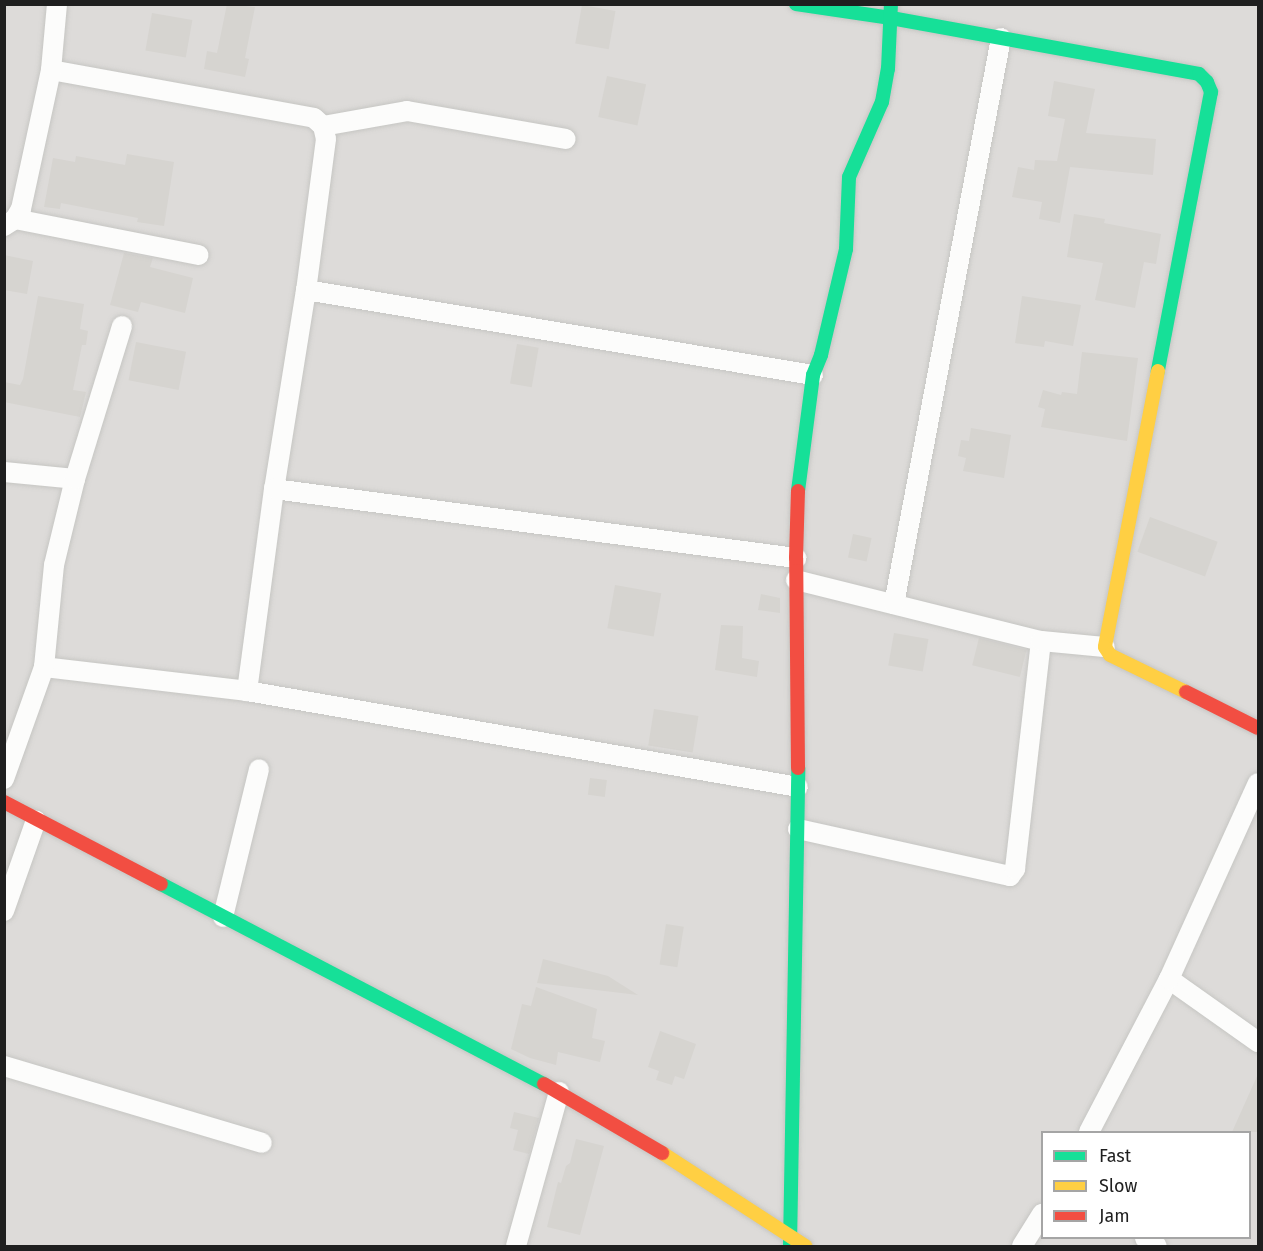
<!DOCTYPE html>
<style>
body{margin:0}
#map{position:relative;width:1263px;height:1251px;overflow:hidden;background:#eeece7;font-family:"Fira Sans",sans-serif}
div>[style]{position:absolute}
.residential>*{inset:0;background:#dddbd9}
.building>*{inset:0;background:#d6d4d0;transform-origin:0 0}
.roads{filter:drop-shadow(0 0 2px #c6c6c3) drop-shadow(0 0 2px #c6c6c3)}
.street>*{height:20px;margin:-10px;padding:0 10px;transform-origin:10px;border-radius:10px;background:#fcfcfb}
.fast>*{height:14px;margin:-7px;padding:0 7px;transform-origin:7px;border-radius:7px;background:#16e098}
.slow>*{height:14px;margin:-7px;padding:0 7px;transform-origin:7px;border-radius:7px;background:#ffcf43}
.jam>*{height:14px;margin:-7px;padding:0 7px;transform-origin:7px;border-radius:7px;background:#f24e42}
span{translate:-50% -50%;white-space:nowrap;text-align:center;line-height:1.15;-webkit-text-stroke:5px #fff;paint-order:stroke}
.frame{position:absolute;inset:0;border:6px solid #1f1f1f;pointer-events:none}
.legend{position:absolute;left:1041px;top:1131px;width:210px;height:108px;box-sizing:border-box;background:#fff;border:2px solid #a5a5a5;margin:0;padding:8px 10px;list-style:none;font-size:18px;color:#1f1f1f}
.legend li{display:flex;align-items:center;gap:12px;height:30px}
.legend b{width:30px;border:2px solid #a5a5a5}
</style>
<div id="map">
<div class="residential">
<i style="clip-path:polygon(evenodd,5px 5px,1258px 5px,1258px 1246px,5px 1246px,5px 5px,1042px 1132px,1250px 1132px,1250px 1238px,1042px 1238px,1042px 1132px)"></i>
</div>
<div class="building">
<i style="clip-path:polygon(227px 4px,255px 7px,245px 58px,249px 59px,245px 77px,204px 69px,207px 51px,217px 53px)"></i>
<i style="left:582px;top:5px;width:34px;height:39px;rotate:10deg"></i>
<i style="left:152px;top:13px;width:41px;height:38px;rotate:10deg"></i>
<i style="left:607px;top:76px;width:40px;height:42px;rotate:12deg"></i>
<i style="clip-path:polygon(1054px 81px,1095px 89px,1086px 133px,1156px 139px,1153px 175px,1070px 167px,1060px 223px,1039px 219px,1042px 202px,1012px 197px,1018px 167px,1034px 170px,1035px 160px,1057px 161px,1065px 119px,1048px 116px)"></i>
<i style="clip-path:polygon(127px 154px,174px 162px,164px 226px,137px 222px,138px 218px,61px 203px,60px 209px,44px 207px,53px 158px,75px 162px,76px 156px,125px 165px)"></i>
<i style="clip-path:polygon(1074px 214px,1105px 219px,1104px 223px,1161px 234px,1156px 264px,1144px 262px,1135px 308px,1095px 300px,1103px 263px,1067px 257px)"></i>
<i style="clip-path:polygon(124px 253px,153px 258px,150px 267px,193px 278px,185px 313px,141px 302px,138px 312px,110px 305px)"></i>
<i style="clip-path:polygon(4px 255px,33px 261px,27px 294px,4px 290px)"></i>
<i style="clip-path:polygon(38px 296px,84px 304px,80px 329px,88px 331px,86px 345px,82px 345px,73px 390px,86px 392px,80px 417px,4px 402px,4px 382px,20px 385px,23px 379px)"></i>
<i style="clip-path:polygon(1022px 296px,1081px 305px,1073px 346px,1045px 341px,1044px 347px,1015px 343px)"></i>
<i style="left:136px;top:342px;width:51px;height:39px;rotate:11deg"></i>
<i style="left:517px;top:344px;width:22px;height:40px;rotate:10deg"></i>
<i style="clip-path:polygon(1082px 352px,1138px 358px,1127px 441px,1041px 427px,1045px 409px,1038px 407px,1043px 390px,1061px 395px,1062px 392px,1077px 394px)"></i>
<i style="clip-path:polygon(971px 428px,1011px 435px,1004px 478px,963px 471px,966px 458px,958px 456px,961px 440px,969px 441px)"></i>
<i style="left:1150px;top:517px;width:72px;height:37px;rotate:20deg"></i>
<i style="left:853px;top:534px;width:19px;height:24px;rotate:12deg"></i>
<i style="left:615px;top:585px;width:47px;height:44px;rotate:10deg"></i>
<i style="clip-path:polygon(761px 594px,780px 598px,780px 613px,758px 610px)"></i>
<i style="clip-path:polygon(721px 625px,743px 626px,742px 658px,759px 661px,757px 677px,715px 670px)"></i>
<i style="left:894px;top:633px;width:35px;height:33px;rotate:10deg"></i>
<i style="left:979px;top:638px;width:49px;height:28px;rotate:14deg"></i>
<i style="left:654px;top:709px;width:45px;height:37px;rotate:9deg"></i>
<i style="left:590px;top:778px;width:17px;height:17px;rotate:7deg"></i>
<i style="left:666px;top:924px;width:18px;height:41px;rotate:9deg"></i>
<i style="clip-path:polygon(543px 959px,608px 976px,638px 995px,537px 983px)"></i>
<i style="clip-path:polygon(536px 987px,597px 1009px,592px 1038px,605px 1041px,600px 1062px,558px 1052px,556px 1065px,530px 1058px,511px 1049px,522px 1004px,531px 1006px)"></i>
<i style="clip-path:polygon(660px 1031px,696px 1044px,684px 1079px,675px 1076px,672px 1085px,656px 1080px,659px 1071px,648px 1067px)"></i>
<i style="clip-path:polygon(1258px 1074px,1258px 1132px,1232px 1132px)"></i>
<i style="clip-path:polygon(514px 1112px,539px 1118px,529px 1154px,513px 1150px,518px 1130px,510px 1128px)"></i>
<i style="clip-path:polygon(576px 1139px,604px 1146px,580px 1235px,547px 1227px,558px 1182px,561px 1183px,566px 1166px,570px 1163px)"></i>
</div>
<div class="roads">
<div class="street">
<i style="left:51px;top:70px;width:267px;rotate:10.3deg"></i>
<i style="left:314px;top:118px;width:12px;rotate:42deg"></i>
<i style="left:323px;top:126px;width:13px;rotate:77deg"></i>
<i style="left:326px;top:139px;width:152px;rotate:97.5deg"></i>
<i style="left:306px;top:290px;width:202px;rotate:99.1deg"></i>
<i style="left:274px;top:489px;width:204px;rotate:97.6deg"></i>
<i style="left:323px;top:126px;width:85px;rotate:-10.1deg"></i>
<i style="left:407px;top:111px;width:161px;rotate:10deg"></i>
<i style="left:15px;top:219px;width:187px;rotate:11.1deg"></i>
<i style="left:4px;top:226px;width:13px;rotate:-32deg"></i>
<i style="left:15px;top:219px;width:12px;rotate:-59deg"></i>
<i style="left:21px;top:209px;width:142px;rotate:-77.8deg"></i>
<i style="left:51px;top:70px;width:66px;rotate:-84.8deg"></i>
<i style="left:306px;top:290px;width:514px;rotate:9.52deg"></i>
<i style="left:4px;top:472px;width:71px;rotate:5.6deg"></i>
<i style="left:274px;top:489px;width:527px;rotate:7.53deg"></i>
<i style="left:796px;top:580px;width:252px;rotate:14deg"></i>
<i style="left:894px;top:604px;width:576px;rotate:-79.29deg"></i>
<i style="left:44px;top:667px;width:204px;rotate:6.7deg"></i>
<i style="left:247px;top:691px;width:559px;rotate:9.88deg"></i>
<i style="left:4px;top:779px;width:119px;rotate:-70.3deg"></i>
<i style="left:44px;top:667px;width:102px;rotate:-84.4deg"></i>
<i style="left:54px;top:565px;width:89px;rotate:-76.3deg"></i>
<i style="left:75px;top:479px;width:160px;rotate:-72.9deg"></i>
<i style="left:798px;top:829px;width:217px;rotate:12.5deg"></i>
<i style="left:1010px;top:876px;width:9px;rotate:-54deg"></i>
<i style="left:1015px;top:869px;width:229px;rotate:-83.5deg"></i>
<i style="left:1041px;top:641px;width:64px;rotate:5.4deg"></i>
<i style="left:4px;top:911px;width:96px;rotate:-70.6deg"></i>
<i style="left:223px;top:917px;width:152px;rotate:-76.3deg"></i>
<i style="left:1169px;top:979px;width:109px;rotate:35.3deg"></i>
<i style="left:4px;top:1066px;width:269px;rotate:16.6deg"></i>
<i style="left:1089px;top:1132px;width:173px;rotate:-62.4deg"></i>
<i style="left:1169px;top:979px;width:215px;rotate:-65.6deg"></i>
<i style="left:1145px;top:1238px;width:14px;rotate:34deg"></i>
<i style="left:516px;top:1246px;width:160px;rotate:-74.4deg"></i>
<i style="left:1022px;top:1246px;width:38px;rotate:-58deg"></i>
</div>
<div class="fast">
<i style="left:796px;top:4px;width:96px;rotate:8.4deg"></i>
<i style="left:891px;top:18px;width:313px;rotate:10.3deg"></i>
<i style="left:1199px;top:74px;width:11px;rotate:45deg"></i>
<i style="left:1207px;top:82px;width:11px;rotate:68deg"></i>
<i style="left:1211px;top:92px;width:284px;rotate:100.8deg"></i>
<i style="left:798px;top:491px;width:117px;rotate:-82.6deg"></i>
<i style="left:813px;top:375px;width:22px;rotate:-68deg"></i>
<i style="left:821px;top:355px;width:109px;rotate:-76.7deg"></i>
<i style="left:846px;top:249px;width:72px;rotate:-87.6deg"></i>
<i style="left:849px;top:177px;width:82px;rotate:-66.3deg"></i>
<i style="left:882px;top:102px;width:34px;rotate:-80deg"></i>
<i style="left:888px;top:69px;width:65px;rotate:-87.4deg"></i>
<i style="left:161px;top:884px;width:432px;rotate:27.6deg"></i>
<i style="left:790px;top:1246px;width:478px;rotate:-89deg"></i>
</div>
<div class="slow">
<i style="left:1158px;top:371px;width:281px;rotate:100.9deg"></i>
<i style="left:1105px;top:647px;width:9px;rotate:58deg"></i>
<i style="left:1110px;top:655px;width:85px;rotate:26deg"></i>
<i style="left:662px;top:1153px;width:171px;rotate:33deg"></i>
</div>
<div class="jam">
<i style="left:1186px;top:692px;width:80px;rotate:26.6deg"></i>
<i style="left:798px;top:768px;width:210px;rotate:-90.5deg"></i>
<i style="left:796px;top:558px;width:67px;rotate:-88.3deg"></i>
<i style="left:4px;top:802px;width:177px;rotate:27.6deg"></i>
<i style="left:544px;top:1084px;width:137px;rotate:30.3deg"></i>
</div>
</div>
<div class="frame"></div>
<ul class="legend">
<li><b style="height:8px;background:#16e098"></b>Fast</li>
<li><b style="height:8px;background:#ffcf43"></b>Slow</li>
<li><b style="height:8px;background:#f24e42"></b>Jam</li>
</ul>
</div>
